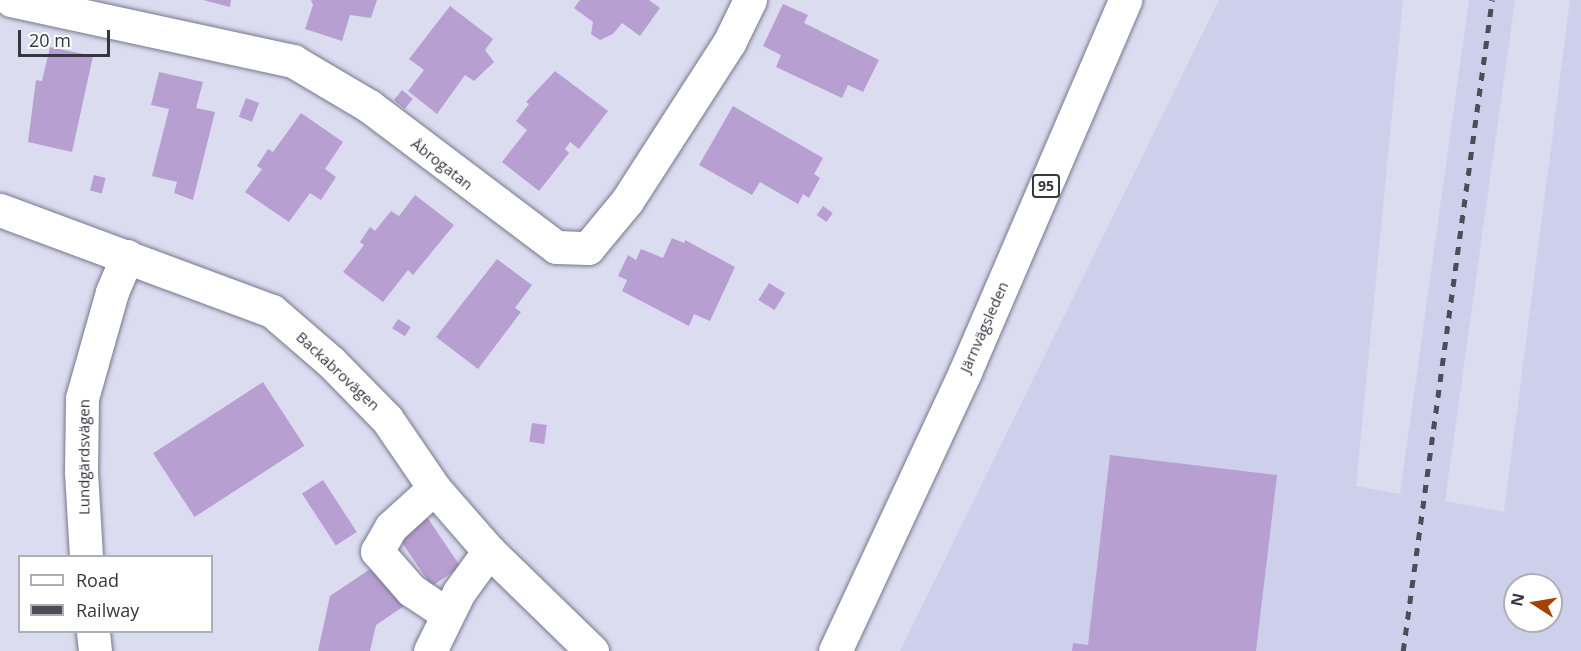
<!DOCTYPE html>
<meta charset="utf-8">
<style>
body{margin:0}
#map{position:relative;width:1581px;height:651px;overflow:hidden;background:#dbdcf0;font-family:"Open Sans",sans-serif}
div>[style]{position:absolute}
.built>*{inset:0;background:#cecfea}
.building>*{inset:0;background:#b89fd2;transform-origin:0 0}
.roads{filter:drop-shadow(0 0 2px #77788a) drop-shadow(0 0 2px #77788a)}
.minor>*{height:33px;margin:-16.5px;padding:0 16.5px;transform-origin:16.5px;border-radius:16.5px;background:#fff}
.major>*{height:33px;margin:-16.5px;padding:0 16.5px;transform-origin:16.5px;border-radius:16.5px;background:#fff}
.rail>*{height:4.5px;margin-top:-2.25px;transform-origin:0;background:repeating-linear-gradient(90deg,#4c4d57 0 8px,transparent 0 16px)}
span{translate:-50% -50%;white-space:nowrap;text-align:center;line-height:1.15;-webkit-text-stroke:4.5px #fff;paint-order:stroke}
.shield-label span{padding:2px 4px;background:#fff;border:2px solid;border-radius:4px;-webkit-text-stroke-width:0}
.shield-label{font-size:14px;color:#35363e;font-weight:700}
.street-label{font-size:15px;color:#35363e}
.legend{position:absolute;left:18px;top:555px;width:195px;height:78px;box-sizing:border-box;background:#fff;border:2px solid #aeafb2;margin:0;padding:8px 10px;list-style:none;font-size:18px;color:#35363e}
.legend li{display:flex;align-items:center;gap:12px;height:30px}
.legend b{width:30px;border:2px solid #aeafb2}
.north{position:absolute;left:1503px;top:573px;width:60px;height:60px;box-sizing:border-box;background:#fff;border:2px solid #aeafb2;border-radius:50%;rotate:282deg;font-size:16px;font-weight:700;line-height:24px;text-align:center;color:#35363e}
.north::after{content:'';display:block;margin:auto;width:21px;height:27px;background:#a54303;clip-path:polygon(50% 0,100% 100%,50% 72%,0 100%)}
.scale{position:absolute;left:18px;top:30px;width:92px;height:27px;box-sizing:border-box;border:3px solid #35363e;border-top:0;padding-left:8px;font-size:18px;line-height:21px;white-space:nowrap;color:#35363e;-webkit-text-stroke:4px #fff;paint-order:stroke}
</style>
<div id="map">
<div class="built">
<i style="clip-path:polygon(evenodd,1219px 0,1403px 0,1356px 486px,1400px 494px,1469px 0,1515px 0,1445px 501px,1504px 512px,1570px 0,1581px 0,1581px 651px,900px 651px,1219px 0,1515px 585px,1551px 585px,1551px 621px,1515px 621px,1515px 585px)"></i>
</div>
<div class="building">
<i style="clip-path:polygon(203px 0,231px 0,230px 7px)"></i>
<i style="clip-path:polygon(311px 0,377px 0,371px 18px,350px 15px,342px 41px,305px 29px,313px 5px)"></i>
<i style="clip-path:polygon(580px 0,649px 0,660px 8px,640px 36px,622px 23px,613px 34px,600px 40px,591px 34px,593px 22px,574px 8px)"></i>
<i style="clip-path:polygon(783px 4px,808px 15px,804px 23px,879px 60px,863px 92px,848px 85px,842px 98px,776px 67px,781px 55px,763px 46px)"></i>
<i style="clip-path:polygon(450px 6px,493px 39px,485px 50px,494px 62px,474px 81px,465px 75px,437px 114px,408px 91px,424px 70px,409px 59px)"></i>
<i style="clip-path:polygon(50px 47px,93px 56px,72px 152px,28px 142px,36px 80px,42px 81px)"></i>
<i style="clip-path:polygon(555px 71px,608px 111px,579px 149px,570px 142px,565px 149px,569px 153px,539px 191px,502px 162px,527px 130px,516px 121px,529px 104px,526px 102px)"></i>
<i style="clip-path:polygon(159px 72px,203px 82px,196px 108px,215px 112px,193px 200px,174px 193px,177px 182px,152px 176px,169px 109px,151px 105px)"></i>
<i style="left:402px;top:90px;width:14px;height:13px;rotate:39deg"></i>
<i style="left:246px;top:98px;width:14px;height:20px;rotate:21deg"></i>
<i style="clip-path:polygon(733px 106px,823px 158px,814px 174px,820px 178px,809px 198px,803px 194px,798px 204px,760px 182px,752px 195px,699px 165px)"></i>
<i style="clip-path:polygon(301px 113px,343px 142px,325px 169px,336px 177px,321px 200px,310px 193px,289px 222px,245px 192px,262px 169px,257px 166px,268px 149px,273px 152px)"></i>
<i style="left:94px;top:175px;width:12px;height:16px;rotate:14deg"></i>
<i style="clip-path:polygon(415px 195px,454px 225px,413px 275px,408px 270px,383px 302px,343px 272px,364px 245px,360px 242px,370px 227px,375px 231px,391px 211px,399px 216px)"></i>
<i style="left:823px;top:206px;width:12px;height:11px;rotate:35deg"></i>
<i style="clip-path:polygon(672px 238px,684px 243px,685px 240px,735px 267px,710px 321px,694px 314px,689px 326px,622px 291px,627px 280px,618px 276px,628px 255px,636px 260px,641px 249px,663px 258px)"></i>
<i style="clip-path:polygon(497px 259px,532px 285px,515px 308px,521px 312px,478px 369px,436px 337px)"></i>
<i style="left:769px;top:283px;width:19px;height:20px;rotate:32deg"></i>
<i style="left:398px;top:319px;width:15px;height:11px;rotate:32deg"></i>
<i style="left:263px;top:382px;width:76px;height:131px;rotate:57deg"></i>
<i style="left:532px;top:423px;width:15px;height:19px;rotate:8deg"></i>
<i style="clip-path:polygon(1110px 455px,1277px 475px,1256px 651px,1072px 651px,1073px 643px,1088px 645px)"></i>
<i style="left:323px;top:480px;width:62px;height:25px;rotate:57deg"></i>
<i style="left:427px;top:517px;width:60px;height:35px;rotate:56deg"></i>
<i style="clip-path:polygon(382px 561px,410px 602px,376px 625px,370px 651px,318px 651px,330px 596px)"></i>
</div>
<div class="roads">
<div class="minor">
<i style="left:11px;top:0;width:289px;rotate:12.2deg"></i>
<i style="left:293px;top:61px;width:88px;rotate:30.6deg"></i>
<i style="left:369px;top:106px;width:234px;rotate:37deg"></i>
<i style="left:556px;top:247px;width:32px;rotate:2deg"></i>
<i style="left:588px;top:248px;width:61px;rotate:-50.3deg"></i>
<i style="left:627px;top:201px;width:188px;rotate:-57.2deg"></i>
<i style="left:729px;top:43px;width:48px;rotate:-64deg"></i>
<i style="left:0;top:210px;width:290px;rotate:20.4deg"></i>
<i style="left:272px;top:311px;width:78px;rotate:40.8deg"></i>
<i style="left:331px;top:362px;width:80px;rotate:45.5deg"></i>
<i style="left:387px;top:419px;width:83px;rotate:55.7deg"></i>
<i style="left:434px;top:488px;width:84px;rotate:48.9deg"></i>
<i style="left:489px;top:551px;width:144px;rotate:44.2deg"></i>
<i style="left:434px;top:488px;width:58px;rotate:137.8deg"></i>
<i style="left:391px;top:527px;width:28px;rotate:120deg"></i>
<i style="left:377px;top:551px;width:52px;rotate:48.9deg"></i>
<i style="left:411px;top:590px;width:43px;rotate:33.7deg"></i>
<i style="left:86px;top:556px;width:84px;rotate:-93.4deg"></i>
<i style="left:81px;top:472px;width:74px;rotate:-89.2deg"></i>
<i style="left:82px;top:398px;width:110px;rotate:-74.2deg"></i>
<i style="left:112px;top:292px;width:39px;rotate:-67deg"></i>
<i style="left:93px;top:632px;width:19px;rotate:84deg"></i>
<i style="left:430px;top:651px;width:66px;rotate:-63.8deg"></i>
<i style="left:459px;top:592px;width:51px;rotate:-53.8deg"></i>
</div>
<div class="major">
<i style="left:835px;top:651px;width:308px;rotate:-65deg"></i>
<i style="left:965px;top:372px;width:405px;rotate:-66.7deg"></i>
</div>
</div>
<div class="rail">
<i style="left:1403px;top:651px;width:657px;rotate:-82.22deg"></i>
</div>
<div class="shield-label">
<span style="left:1046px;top:186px">95</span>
</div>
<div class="street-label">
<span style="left:442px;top:164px;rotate:38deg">Åbrogatan</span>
<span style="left:984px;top:327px;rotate:-66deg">Järnvägsleden</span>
<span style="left:338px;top:371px;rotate:43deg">Backabrovägen</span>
<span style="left:84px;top:457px;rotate:-90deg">Lundgärdsvägen</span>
</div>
<ul class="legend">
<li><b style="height:8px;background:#fff"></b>Road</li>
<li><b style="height:8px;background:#4c4d57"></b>Railway</li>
</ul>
<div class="north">N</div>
<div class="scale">20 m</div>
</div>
